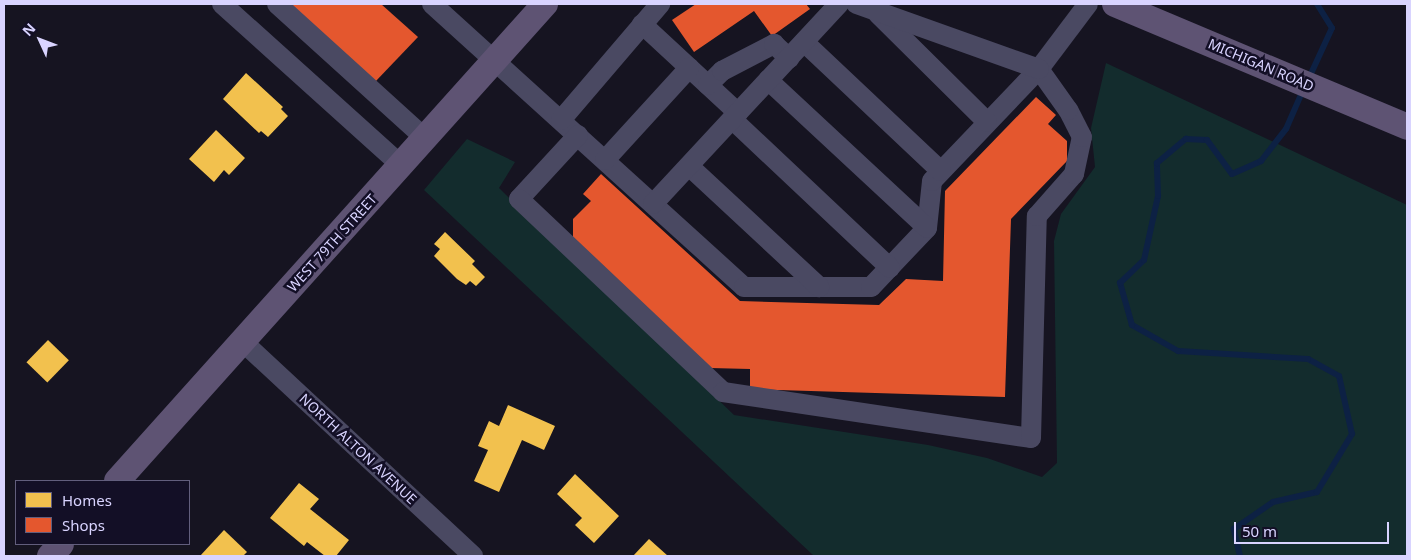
<!DOCTYPE html>
<style>
body{margin:0}
#map{position:relative;width:1411px;height:560px;overflow:hidden;background:#161421;font-family:"Noto Sans",sans-serif}
div>[style]{position:absolute}
.green>*{inset:0;background:#132c2d}
.homes>*{inset:0;background:#f2c14e;transform-origin:0 0}
.shops>*{inset:0;background:#e4572e}
.stream>*{height:6px;margin:-3px;padding:0 3px;transform-origin:3px;border-radius:3px;background:#0d2144}
.minor>*{height:20px;margin:-10px;padding:0 10px;transform-origin:10px;border-radius:10px;background:#4a4962}
.major>*{height:26px;margin:-13px;padding:0 13px;transform-origin:13px;border-radius:13px;background:#5e5373}
span{translate:-50% -50%;white-space:nowrap;text-align:center;line-height:1.15;-webkit-text-stroke:5px #130f26;paint-order:stroke}
.street-label{font-size:14px;color:#d9d4ff}
.frame{position:absolute;inset:0;border:5px solid #d9d4ff;pointer-events:none}
.legend{position:absolute;left:15px;top:480px;width:175px;height:65px;box-sizing:border-box;background:#130f26;border:1px solid #625e7d;margin:0;padding:6px 9px;list-style:none;font-size:15px;color:#d9d4ff}
.legend li{display:flex;align-items:center;gap:10px;height:25px}
.legend b{width:25px;border:1px solid #625e7d}
.north{position:absolute;left:15px;top:15px;width:50px;height:50px;-webkit-text-stroke:4px #130f26;paint-order:stroke;rotate:313deg;font-size:14px;font-weight:700;line-height:20px;text-align:center;color:#d9d4ff}
.north::after{content:'';display:block;margin:auto;width:18px;height:22px;background:#d9d4ff;clip-path:polygon(50% 0,100% 100%,50% 72%,0 100%)}
.scale{position:absolute;left:1234px;top:522px;width:155px;height:22px;box-sizing:border-box;border:2px solid #d9d4ff;border-top:0;padding-left:6px;font-size:15px;line-height:18px;white-space:nowrap;color:#d9d4ff;-webkit-text-stroke:4px #130f26;paint-order:stroke}
</style>
<div id="map">
<div class="green">
<i style="clip-path:polygon(1106px 63px,1407px 205px,1407px 556px,814px 556px,424px 190px,467px 139px,515px 162px,499px 188px,734px 415px,928px 445px,987px 458px,1042px 477px,1057px 463px,1054px 241px,1061px 214px,1095px 167px,1091px 128px)"></i>
</div>
<div class="homes">
<i style="clip-path:polygon(246px 73px,283px 107px,281px 109px,288px 116px,268px 137px,261px 131px,259px 133px,223px 99px)"></i>
<i style="clip-path:polygon(216px 130px,245px 158px,229px 175px,224px 170px,214px 182px,189px 159px)"></i>
<i style="clip-path:polygon(445px 232px,475px 261px,472px 264px,485px 277px,476px 286px,470px 281px,466px 285px,457px 279px,434px 256px,440px 249px,434px 244px)"></i>
<i style="left:48px;top:340px;width:29px;height:31px;rotate:44deg"></i>
<i style="clip-path:polygon(508px 405px,555px 426px,544px 450px,522px 440px,499px 492px,474px 481px,488px 450px,478px 446px,489px 421px,499px 426px)"></i>
<i style="clip-path:polygon(575px 474px,619px 516px,594px 543px,575px 525px,582px 518px,557px 494px)"></i>
<i style="clip-path:polygon(299px 483px,319px 499px,310px 509px,349px 540px,336px 556px,325px 556px,307px 542px,304px 546px,270px 518px)"></i>
<i style="clip-path:polygon(224px 530px,247px 552px,243px 556px,200px 556px)"></i>
<i style="clip-path:polygon(649px 539px,668px 556px,633px 556px)"></i>
</div>
<div class="shops">
<i style="clip-path:polygon(288px 4px,381px 4px,418px 37px,375px 82px)"></i>
<i style="clip-path:polygon(696px 4px,806px 4px,810px 9px,772px 36px,754px 11px,694px 52px,672px 20px)"></i>
<i style="clip-path:polygon(1036px 97px,1056px 115px,1048px 124px,1067px 141px,1067px 161px,1011px 219px,1005px 397px,750px 389px,750px 369px,710px 368px,573px 240px,573px 219px,591px 201px,583px 194px,601px 174px,740px 301px,879px 305px,906px 279px,943px 281px,945px 191px)"></i>
</div>
<div class="stream">
<i style="left:1309px;top:78px;width:55px;rotate:-65.3deg"></i>
<i style="left:1332px;top:28px;width:28px;rotate:-122deg"></i>
<i style="left:1240px;top:556px;width:28px;rotate:-103deg"></i>
<i style="left:1234px;top:529px;width:47px;rotate:-34.7deg"></i>
<i style="left:1273px;top:502px;width:45px;rotate:-12.8deg"></i>
<i style="left:1317px;top:492px;width:68px;rotate:-58.9deg"></i>
<i style="left:1352px;top:434px;width:59px;rotate:-102.6deg"></i>
<i style="left:1339px;top:376px;width:35px;rotate:-151deg"></i>
<i style="left:1308px;top:359px;width:130px;rotate:-176.5deg"></i>
<i style="left:1178px;top:351px;width:53px;rotate:-150.5deg"></i>
<i style="left:1132px;top:325px;width:44px;rotate:-105.9deg"></i>
<i style="left:1120px;top:283px;width:33px;rotate:-44deg"></i>
<i style="left:1144px;top:260px;width:66px;rotate:-77.7deg"></i>
<i style="left:1158px;top:196px;width:33px;rotate:-92deg"></i>
<i style="left:1157px;top:163px;width:38px;rotate:-40deg"></i>
<i style="left:1186px;top:139px;width:21px;rotate:3deg"></i>
<i style="left:1207px;top:140px;width:42px;rotate:53.7deg"></i>
<i style="left:1232px;top:174px;width:32px;rotate:-24deg"></i>
<i style="left:1261px;top:161px;width:41px;rotate:-52deg"></i>
<i style="left:1286px;top:129px;width:43px;rotate:-66.4deg"></i>
</div>
<div class="minor">
<i style="left:222px;top:4px;width:241px;rotate:42deg"></i>
<i style="left:277px;top:4px;width:200px;rotate:42.2deg"></i>
<i style="left:432px;top:4px;width:421px;rotate:42.2deg"></i>
<i style="left:744px;top:287px;width:127px"></i>
<i style="left:871px;top:287px;width:81px;rotate:-46.5deg"></i>
<i style="left:927px;top:228px;width:47px;rotate:-83.9deg"></i>
<i style="left:932px;top:181px;width:155px;rotate:-46.3deg"></i>
<i style="left:1039px;top:69px;width:81px;rotate:-53deg"></i>
<i style="left:878px;top:14px;width:153px;rotate:44.7deg"></i>
<i style="left:642px;top:24px;width:131px;rotate:42.8deg"></i>
<i style="left:804px;top:42px;width:188px;rotate:43.3deg"></i>
<i style="left:768px;top:80px;width:217px;rotate:42.9deg"></i>
<i style="left:708px;top:85px;width:20px;rotate:-45deg"></i>
<i style="left:722px;top:71px;width:59px;rotate:-27.4deg"></i>
<i style="left:774px;top:44px;width:21px;rotate:43deg"></i>
<i style="left:732px;top:119px;width:217px;rotate:43.3deg"></i>
<i style="left:561px;top:120px;width:153px;rotate:-49.5deg"></i>
<i style="left:578px;top:135px;width:87px;rotate:132.7deg"></i>
<i style="left:519px;top:199px;width:281px;rotate:43.4deg"></i>
<i style="left:723px;top:392px;width:311px;rotate:8.5deg"></i>
<i style="left:1031px;top:438px;width:222px;rotate:-88.5deg"></i>
<i style="left:1037px;top:216px;width:56px;rotate:-48.6deg"></i>
<i style="left:1074px;top:174px;width:38px;rotate:-78deg"></i>
<i style="left:1082px;top:137px;width:30px;rotate:-117deg"></i>
<i style="left:1068px;top:110px;width:50px;rotate:-125.3deg"></i>
<i style="left:1039px;top:69px;width:194px;rotate:-160.4deg"></i>
<i style="left:605px;top:160px;width:125px;rotate:-47.6deg"></i>
<i style="left:689px;top:166px;width:178px;rotate:42.9deg"></i>
<i style="left:653px;top:204px;width:273px;rotate:-47.1deg"></i>
<i style="left:243px;top:342px;width:314px;rotate:42.9deg"></i>
</div>
<div class="major">
<i style="left:1115px;top:4px;width:317px;rotate:22.8deg"></i>
<i style="left:117px;top:481px;width:641px;rotate:-48.1deg"></i>
<i style="left:50px;top:556px;width:16px;rotate:-47deg"></i>
</div>
<div class="street-label">
<span style="left:1261px;top:65px;rotate:23deg">MICHIGAN ROAD</span>
<span style="left:332px;top:243px;rotate:-48deg">WEST 79TH STREET</span>
<span style="left:358px;top:449px;rotate:43deg">NORTH ALTON AVENUE</span>
</div>
<div class="frame"></div>
<ul class="legend">
<li><b style="height:14px;background:#f2c14e"></b>Homes</li>
<li><b style="height:14px;background:#e4572e"></b>Shops</li>
</ul>
<div class="north">N</div>
<div class="scale">50 m</div>
</div>
